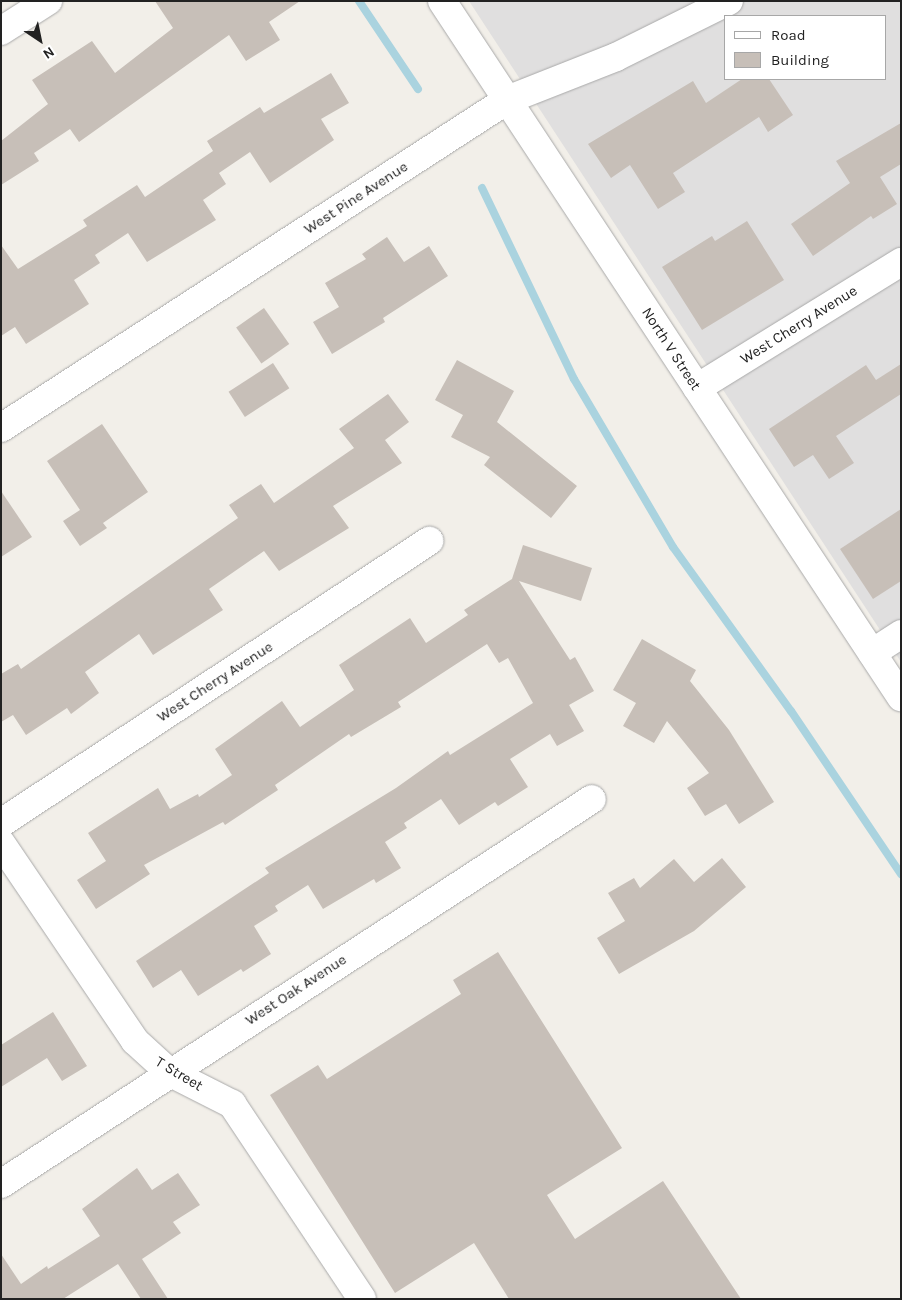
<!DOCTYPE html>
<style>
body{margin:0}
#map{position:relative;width:902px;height:1300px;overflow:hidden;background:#f2efe9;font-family:Karla,sans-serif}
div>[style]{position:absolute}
.residential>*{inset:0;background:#e0dfdf}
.stream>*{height:8px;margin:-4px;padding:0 4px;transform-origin:4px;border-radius:4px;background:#aad3df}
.building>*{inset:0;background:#c7bfb8;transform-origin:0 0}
.roads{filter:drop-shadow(0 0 1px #a9a9a9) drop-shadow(0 0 1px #a9a9a9)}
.minor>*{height:28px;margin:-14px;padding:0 14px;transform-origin:14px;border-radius:14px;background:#fff}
span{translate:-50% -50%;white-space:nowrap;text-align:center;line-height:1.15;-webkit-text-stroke:4px #fff;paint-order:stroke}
.street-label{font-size:15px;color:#222}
.frame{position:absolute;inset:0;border:2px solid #222;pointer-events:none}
.legend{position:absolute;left:724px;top:15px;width:162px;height:65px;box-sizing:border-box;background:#fff;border:1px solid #a7a7a7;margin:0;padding:6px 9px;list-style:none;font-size:15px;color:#222}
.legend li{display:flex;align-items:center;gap:10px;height:25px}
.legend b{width:25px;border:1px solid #a7a7a7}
.north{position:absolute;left:15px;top:15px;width:50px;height:50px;-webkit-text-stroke:4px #fff;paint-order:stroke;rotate:146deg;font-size:14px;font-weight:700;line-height:20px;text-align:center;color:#222}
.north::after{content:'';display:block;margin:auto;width:18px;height:22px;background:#222;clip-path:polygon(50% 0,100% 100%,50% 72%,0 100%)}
</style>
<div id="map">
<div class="residential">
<i style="clip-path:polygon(evenodd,469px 1px,901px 1px,901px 662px,469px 1px,726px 16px,886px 16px,886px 79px,726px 79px,726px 16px)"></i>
</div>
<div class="stream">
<i style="left:359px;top:1px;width:106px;rotate:56.2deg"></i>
<i style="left:482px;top:188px;width:212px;rotate:64.3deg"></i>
<i style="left:574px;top:379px;width:195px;rotate:59.5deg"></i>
<i style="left:673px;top:547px;width:202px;rotate:54.3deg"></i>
<i style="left:791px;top:711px;width:197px;rotate:56deg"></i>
</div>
<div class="building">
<i style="clip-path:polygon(155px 1px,300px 1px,269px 22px,280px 40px,246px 61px,229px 35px,79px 142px,70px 129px,34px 153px,39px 161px,1px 185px,1px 141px,48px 104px,32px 80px,92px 41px,115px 73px,173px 28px)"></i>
<i style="clip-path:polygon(331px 73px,349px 103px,321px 119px,334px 140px,270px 183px,250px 152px,219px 173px,226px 184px,203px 200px,216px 220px,147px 262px,128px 233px,95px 255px,100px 263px,74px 280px,89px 304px,26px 344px,15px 327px,1px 336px,1px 245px,18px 269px,87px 226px,83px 220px,137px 185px,145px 197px,213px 151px,207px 141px,260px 107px,264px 113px)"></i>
<i style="clip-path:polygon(742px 79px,769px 79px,793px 115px,768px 132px,759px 117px,673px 173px,685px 192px,658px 209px,630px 165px,611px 178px,588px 144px,693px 81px,706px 103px)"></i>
<i style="clip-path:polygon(901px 123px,901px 164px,880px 177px,897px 204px,873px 219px,871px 216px,813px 256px,791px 224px,850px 183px,836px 161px)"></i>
<i style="clip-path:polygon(747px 221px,784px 280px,702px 330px,662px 267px,712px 236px,715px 241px)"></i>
<i style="clip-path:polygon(387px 237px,404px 262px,429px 246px,448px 276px,383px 318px,385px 322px,332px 354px,313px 322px,339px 307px,325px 283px,366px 259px,362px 254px)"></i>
<i style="left:264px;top:308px;width:44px;height:34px;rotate:55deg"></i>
<i style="clip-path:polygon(457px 360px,514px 391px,497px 422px,577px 486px,551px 518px,484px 465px,490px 457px,451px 437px,463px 415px,435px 400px)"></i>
<i style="left:273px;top:363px;width:30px;height:53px;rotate:57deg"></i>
<i style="clip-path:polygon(901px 364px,901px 394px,836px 436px,854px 463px,829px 479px,813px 455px,794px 467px,769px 429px,866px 365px,876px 380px)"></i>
<i style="clip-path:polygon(388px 394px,409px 422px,385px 440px,402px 463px,333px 506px,349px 528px,279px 571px,264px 551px,209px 589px,223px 610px,153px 655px,139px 634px,85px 672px,99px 693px,71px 714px,67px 708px,26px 735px,13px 715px,1px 722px,1px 674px,18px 664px,21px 669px,238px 518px,229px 505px,261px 484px,274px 503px,354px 448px,339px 429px)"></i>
<i style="clip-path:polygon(102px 424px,148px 492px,103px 523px,107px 528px,80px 546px,63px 521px,80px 510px,47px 461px)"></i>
<i style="clip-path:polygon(1px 491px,32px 537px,1px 557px)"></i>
<i style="clip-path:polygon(901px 509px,901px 581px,873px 599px,840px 549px)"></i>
<i style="clip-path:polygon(523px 545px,592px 568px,581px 601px,519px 581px,570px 660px,575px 657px,594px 691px,569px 705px,584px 731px,557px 746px,550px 734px,510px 759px,528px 787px,498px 806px,495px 802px,459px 825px,441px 799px,404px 823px,407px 828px,385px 842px,401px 868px,376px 883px,374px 879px,323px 909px,308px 885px,275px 906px,278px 911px,254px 926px,271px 954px,243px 972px,241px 969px,198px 996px,181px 970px,153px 988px,136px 961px,269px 873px,265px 868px,396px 788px,448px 751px,450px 755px,533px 703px,508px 658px,499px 663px,487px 644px,398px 702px,401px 707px,351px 737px,349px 734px,275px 785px,278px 790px,225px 825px,223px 822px,144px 865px,150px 874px,96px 909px,77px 880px,106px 861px,88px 833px,158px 788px,170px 809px,198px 794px,199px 797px,232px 775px,215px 749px,282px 701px,300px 727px,354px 690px,339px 665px,410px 618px,426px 643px,468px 615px,464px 610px,512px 579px)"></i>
<i style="clip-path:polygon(642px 639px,696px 670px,690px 681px,729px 730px,774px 802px,739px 824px,726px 804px,705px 816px,687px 788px,709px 773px,667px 721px,654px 743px,623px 726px,636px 703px,613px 690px)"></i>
<i style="clip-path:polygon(722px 858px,746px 887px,694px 931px,619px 974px,597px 938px,625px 921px,608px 893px,634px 878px,640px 888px,674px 859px,694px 882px)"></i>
<i style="clip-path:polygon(498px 952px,622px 1148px,547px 1195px,575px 1239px,663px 1181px,741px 1299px,509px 1299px,474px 1243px,395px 1293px,270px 1095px,318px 1065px,327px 1079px,461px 994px,453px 980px)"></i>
<i style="clip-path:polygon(53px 1012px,87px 1066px,62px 1081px,47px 1058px,1px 1087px,1px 1045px)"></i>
<i style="clip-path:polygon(137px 1168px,152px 1190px,178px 1173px,200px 1205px,173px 1222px,181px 1233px,142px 1259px,168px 1299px,141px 1299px,118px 1264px,63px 1299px,1px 1299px,1px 1254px,21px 1284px,47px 1266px,48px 1269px,100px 1236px,82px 1209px)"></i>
</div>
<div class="roads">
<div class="minor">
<i style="left:442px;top:1px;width:834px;rotate:56.6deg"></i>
<i style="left:1px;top:31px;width:56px;rotate:-32.6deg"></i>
<i style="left:697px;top:388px;width:240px;rotate:-31.7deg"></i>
<i style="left:1px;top:428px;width:603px;rotate:-32.95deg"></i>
<i style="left:507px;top:100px;width:117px;rotate:-21.5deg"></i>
<i style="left:616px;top:57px;width:126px;rotate:-26.4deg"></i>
<i style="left:872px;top:653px;width:35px;rotate:-33deg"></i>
<i style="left:1px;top:823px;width:513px;rotate:-33.38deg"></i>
<i style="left:1px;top:843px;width:239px;rotate:55.9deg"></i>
<i style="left:135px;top:1041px;width:46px;rotate:42.4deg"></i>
<i style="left:169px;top:1072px;width:71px;rotate:26.9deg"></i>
<i style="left:232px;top:1104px;width:234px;rotate:56.3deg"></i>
<i style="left:1px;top:1184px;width:705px;rotate:-33.08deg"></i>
</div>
</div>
<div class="street-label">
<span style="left:356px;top:198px;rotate:-33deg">West Pine Avenue</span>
<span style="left:799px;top:325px;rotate:-32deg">West Cherry Avenue</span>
<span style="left:671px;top:349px;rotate:57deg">North V Street</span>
<span style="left:215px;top:682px;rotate:-33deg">West Cherry Avenue</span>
<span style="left:296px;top:990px;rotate:-33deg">West Oak Avenue</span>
<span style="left:179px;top:1074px;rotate:31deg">T Street</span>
</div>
<div class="frame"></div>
<ul class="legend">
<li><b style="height:6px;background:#fff"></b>Road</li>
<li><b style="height:14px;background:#c7bfb8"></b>Building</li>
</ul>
<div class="north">N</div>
</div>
